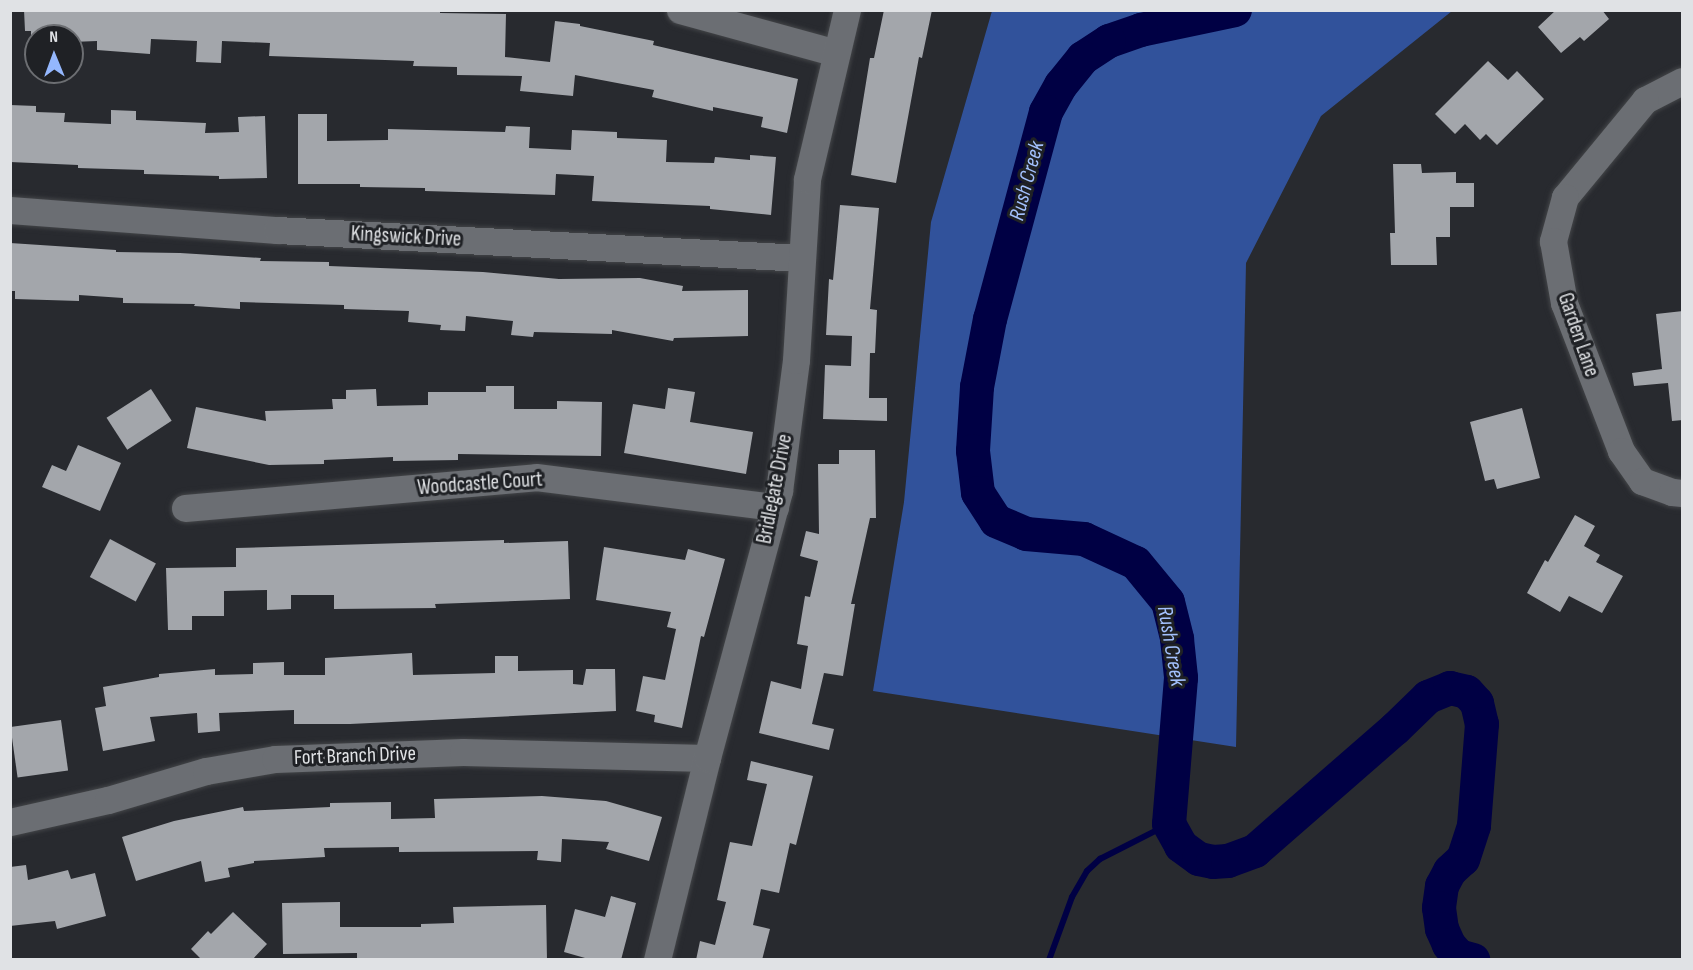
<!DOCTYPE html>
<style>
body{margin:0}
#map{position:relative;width:1693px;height:970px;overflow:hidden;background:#282a2f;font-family:"Sofia Sans Condensed",sans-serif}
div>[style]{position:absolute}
.forest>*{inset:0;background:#31529b}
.stream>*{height:6px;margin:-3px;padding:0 3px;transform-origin:3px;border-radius:3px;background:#004}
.river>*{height:34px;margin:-17px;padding:0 17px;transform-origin:17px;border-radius:17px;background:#004}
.building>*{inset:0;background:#a3a6ab;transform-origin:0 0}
.roads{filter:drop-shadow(0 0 2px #434548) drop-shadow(0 0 2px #434548)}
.minor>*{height:27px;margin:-13.5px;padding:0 13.5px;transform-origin:13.5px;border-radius:13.5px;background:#6b6e73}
span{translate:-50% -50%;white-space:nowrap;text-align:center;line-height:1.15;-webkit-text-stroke:6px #1f2125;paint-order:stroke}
.street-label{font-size:21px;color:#e0e2e5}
.water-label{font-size:22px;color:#a3c1fe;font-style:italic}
.frame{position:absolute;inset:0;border:12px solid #e0e2e5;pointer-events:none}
.north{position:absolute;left:24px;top:24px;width:60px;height:60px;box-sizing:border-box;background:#1f2125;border:2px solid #6c6e72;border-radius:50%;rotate:359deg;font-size:16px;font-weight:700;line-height:24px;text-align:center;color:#e0e2e5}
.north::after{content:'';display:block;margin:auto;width:21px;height:27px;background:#94b7fd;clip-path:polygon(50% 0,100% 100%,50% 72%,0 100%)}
</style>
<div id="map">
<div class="forest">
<i style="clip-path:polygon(992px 11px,1452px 11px,1321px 116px,1246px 263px,1236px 747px,873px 691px,904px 502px,931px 222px)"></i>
</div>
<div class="stream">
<i style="left:1049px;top:960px;width:67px;rotate:-69.9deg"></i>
<i style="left:1072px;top:897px;width:30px;rotate:-60deg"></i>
<i style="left:1087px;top:871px;width:18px;rotate:-43deg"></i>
<i style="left:1100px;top:859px;width:77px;rotate:-26.9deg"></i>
</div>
<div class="river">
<i style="left:1235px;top:10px;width:96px;rotate:168deg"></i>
<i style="left:1141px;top:30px;width:34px;rotate:161deg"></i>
<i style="left:1109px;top:41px;width:31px;rotate:147deg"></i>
<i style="left:1083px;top:58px;width:35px;rotate:129deg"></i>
<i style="left:1061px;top:85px;width:31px;rotate:119deg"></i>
<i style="left:1046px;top:112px;width:214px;rotate:105.1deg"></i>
<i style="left:990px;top:319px;width:69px;rotate:100.8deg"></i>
<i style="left:977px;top:387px;width:64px;rotate:93.6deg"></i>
<i style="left:973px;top:451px;width:42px;rotate:83.2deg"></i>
<i style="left:978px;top:493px;width:33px;rotate:57deg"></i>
<i style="left:996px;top:521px;width:33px;rotate:23deg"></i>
<i style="left:1026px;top:534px;width:58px;rotate:4.9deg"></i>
<i style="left:1084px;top:539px;width:57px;rotate:24.8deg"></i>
<i style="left:1136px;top:563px;width:50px;rotate:50.6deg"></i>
<i style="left:1168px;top:602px;width:38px;rotate:76deg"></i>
<i style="left:1177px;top:639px;width:39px;rotate:84deg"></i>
<i style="left:1181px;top:678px;width:146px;rotate:94.7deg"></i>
<i style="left:1169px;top:824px;width:25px;rotate:61deg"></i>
<i style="left:1181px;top:846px;width:22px;rotate:36deg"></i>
<i style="left:1199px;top:859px;width:14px;rotate:12deg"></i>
<i style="left:1213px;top:862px;width:15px;rotate:-4deg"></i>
<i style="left:1228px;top:861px;width:29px;rotate:-20deg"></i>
<i style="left:1255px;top:851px;width:186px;rotate:-41.1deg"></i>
<i style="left:1395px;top:729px;width:46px;rotate:-44.1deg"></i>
<i style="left:1428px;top:697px;width:24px;rotate:-22deg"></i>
<i style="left:1450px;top:688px;width:17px;rotate:13deg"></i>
<i style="left:1467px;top:692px;width:15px;rotate:48deg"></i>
<i style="left:1477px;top:703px;width:22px;rotate:77deg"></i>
<i style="left:1482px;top:724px;width:102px;rotate:94.5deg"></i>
<i style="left:1474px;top:826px;width:35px;rotate:108deg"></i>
<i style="left:1463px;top:859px;width:18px;rotate:137deg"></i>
<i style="left:1450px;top:871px;width:17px;rotate:118deg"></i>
<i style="left:1442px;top:886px;width:22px;rotate:98deg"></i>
<i style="left:1439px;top:908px;width:21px;rotate:82deg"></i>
<i style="left:1442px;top:929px;width:17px;rotate:66deg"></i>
<i style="left:1449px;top:945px;width:15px;rotate:48deg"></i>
<i style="left:1459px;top:956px;width:15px;rotate:16deg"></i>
</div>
<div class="building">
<i style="clip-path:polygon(24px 10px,440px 10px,440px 13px,506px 14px,505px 57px,550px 62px,555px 21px,580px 24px,580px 26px,654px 41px,653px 45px,798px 79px,787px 133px,761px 127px,763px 117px,713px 107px,713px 111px,652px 97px,654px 90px,575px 75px,573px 96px,520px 91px,522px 76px,457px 75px,457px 67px,413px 66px,414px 61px,269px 56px,270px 43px,222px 41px,221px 63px,196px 62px,197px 41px,151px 39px,150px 54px,97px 50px,97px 41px,72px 42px,72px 36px,31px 36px,31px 31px,25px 31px)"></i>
<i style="clip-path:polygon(884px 10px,932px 10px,922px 58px,919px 57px,896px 183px,851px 175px,870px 58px,874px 58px)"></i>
<i style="clip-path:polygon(1556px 10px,1602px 10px,1609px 19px,1584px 41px,1580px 37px,1561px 53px,1538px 27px)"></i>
<i style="clip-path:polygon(1488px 61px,1508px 80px,1517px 71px,1544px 99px,1497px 145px,1486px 134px,1480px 140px,1465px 124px,1455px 134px,1435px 114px)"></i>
<i style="clip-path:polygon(10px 105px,36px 106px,36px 112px,65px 113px,64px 122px,111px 124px,111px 110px,136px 111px,136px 120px,206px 123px,205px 133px,239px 132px,238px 117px,265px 116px,267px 178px,219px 179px,219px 176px,144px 174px,144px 170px,78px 168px,78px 165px,10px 162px)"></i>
<i style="clip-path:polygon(298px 114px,327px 114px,327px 141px,388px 140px,388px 129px,505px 132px,506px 126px,530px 127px,529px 148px,571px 150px,572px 130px,617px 132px,617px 138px,667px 140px,666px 162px,714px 163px,715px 157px,750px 160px,750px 155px,776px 157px,771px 215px,710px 209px,710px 206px,592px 201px,594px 176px,556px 174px,555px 195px,425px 191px,425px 188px,360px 187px,360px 184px,298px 184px)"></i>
<i style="clip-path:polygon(1393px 164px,1421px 164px,1422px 173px,1456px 172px,1456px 183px,1474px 183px,1474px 207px,1450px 207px,1450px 237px,1436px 237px,1437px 265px,1391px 265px,1390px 233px,1395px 233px)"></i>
<i style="clip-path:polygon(840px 205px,879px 208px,870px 309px,877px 310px,875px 353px,870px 353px,869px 398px,887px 398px,887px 421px,823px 419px,825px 365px,851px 366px,852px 336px,826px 335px,829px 279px,833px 280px)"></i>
<i style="clip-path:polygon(10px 243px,116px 250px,116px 252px,180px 253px,261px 258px,260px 261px,329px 262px,329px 266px,483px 272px,559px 279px,640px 278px,683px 286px,682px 291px,748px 290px,748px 336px,674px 338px,673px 341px,612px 330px,612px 334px,534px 332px,533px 337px,511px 335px,513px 321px,466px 316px,465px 331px,440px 330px,441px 325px,408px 322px,409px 311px,344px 309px,344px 305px,240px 302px,240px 309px,194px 306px,195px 304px,123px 303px,123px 298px,79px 295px,79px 301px,15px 299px,15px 291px,10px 291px)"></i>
<i style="clip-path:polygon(1683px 311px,1683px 420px,1672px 421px,1668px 383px,1634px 386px,1632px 373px,1662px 369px,1656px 314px)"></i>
<i style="clip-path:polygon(486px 386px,514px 386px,514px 409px,557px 409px,557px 401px,602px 402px,601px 456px,458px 454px,458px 460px,393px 461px,393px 457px,324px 460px,324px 464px,269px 465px,187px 448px,196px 407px,266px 421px,265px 411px,333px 409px,332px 399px,346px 399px,346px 390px,376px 389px,377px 406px,428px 405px,428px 392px,486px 392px)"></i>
<i style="clip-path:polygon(668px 388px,695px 392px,690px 422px,753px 432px,746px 474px,624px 453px,633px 404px,665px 409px)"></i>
<i style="left:151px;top:389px;width:38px;height:53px;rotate:57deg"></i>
<i style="clip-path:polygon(1522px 408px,1540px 478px,1497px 489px,1494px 479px,1485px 481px,1470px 422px)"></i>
<i style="clip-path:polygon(78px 445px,121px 463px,100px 511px,42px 487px,52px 465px,66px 471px)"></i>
<i style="clip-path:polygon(839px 450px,875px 450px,876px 518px,870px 518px,851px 604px,855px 604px,843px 676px,824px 673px,812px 724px,834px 729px,829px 750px,759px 733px,771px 681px,801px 689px,808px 646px,797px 644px,805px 596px,810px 597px,818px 561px,800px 556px,806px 531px,819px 534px,818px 464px,839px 464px)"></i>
<i style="clip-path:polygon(1575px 515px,1595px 526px,1584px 546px,1600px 555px,1596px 562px,1623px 576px,1602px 613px,1569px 596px,1560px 612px,1527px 593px,1545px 560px,1548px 562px)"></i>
<i style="left:110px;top:539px;width:52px;height:43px;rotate:28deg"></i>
<i style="clip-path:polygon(504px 540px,504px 543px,568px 541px,570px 599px,435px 604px,436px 608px,334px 609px,334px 595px,291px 595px,291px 609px,267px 610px,267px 590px,224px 591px,224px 616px,192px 616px,192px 630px,168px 630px,166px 568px,236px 567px,236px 548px)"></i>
<i style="clip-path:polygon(604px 547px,685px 560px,688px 549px,725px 559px,704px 637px,701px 636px,682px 728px,654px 722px,655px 715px,636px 711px,643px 676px,665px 680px,676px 629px,667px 627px,671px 612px,596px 600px)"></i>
<i style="clip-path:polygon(412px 653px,413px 675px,495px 673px,495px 656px,518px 656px,518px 671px,573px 670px,573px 684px,583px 685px,586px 669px,615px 669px,616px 711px,350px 724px,294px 724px,294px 710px,219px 713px,220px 731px,198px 733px,197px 713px,150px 717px,155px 741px,103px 751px,95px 708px,106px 706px,103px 687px,159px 677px,159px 674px,215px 669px,215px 675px,253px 674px,253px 663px,284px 662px,284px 675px,325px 675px,325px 658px)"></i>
<i style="left:61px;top:720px;width:51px;height:51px;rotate:82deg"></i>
<i style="clip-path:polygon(751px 761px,813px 776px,796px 845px,790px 843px,779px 893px,761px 889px,753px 925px,770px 929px,762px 960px,696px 960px,700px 941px,715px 945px,726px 902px,717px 900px,730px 842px,752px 846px,767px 784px,747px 780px)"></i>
<i style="clip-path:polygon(542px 796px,606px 801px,662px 817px,649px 861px,606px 849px,609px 842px,562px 839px,561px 862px,537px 860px,538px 851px,399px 852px,399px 847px,324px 848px,325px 857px,254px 861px,254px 863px,228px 868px,230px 877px,205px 882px,201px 861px,136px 881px,122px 837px,174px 821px,243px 807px,244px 811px,330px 807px,330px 803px,391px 802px,391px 819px,435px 818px,434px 799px)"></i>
<i style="clip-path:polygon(26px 865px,28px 880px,68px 870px,71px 879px,95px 873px,106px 916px,57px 929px,55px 921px,10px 926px,10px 867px)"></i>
<i style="clip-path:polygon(611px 896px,636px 903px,621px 960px,592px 960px,564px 952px,575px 909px,605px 917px)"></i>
<i style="clip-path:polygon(340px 902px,340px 927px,421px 927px,421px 924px,454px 923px,453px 907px,546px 905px,547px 960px,357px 960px,357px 953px,283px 954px,282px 903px)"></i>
<i style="clip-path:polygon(233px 912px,267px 944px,252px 960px,202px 960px,191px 949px,208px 931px,211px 934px)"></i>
</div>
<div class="roads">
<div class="minor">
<i style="left:680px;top:10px;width:162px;rotate:15.4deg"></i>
<i style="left:1682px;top:81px;width:42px;rotate:152.8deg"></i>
<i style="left:1645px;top:100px;width:126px;rotate:129.5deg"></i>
<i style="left:1565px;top:197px;width:46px;rotate:105.3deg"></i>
<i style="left:1553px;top:241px;width:63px;rotate:79.9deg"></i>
<i style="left:1564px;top:303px;width:159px;rotate:68.9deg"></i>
<i style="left:1621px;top:451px;width:37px;rotate:55deg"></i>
<i style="left:1642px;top:481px;width:32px;rotate:20deg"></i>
<i style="left:1672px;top:492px;width:10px;rotate:6deg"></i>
<i style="left:10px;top:210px;width:268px;rotate:4.3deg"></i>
<i style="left:277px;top:230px;width:526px;rotate:3.05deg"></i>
<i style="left:185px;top:508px;width:352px;rotate:-5deg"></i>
<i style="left:536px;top:477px;width:241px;rotate:7.2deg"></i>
<i style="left:10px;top:822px;width:100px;rotate:-12.7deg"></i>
<i style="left:108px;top:800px;width:102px;rotate:-16.5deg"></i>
<i style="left:206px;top:771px;width:70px;rotate:-9.9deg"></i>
<i style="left:275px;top:759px;width:188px;rotate:-2.1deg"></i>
<i style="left:463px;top:752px;width:244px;rotate:1.4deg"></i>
<i style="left:657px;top:960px;width:208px;rotate:-76.1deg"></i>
<i style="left:707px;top:758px;width:277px;rotate:-74.9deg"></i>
<i style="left:779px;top:491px;width:132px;rotate:-82.6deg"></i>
<i style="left:796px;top:360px;width:181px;rotate:-86.5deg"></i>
<i style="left:807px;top:179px;width:174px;rotate:-76.7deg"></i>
</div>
</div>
<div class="street-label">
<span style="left:406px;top:237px;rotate:3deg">Kingswick Drive</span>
<span style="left:1578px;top:335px;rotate:71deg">Garden Lane</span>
<span style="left:480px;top:484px;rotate:-4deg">Woodcastle Court</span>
<span style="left:775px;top:489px;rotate:-79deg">Bridlegate Drive</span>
<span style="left:355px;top:756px;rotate:-2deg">Fort Branch Drive</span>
</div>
<div class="water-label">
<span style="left:1027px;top:181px;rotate:-75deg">Rush Creek</span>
<span style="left:1171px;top:646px;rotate:80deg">Rush Creek</span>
</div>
<div class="frame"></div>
<div class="north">N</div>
</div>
